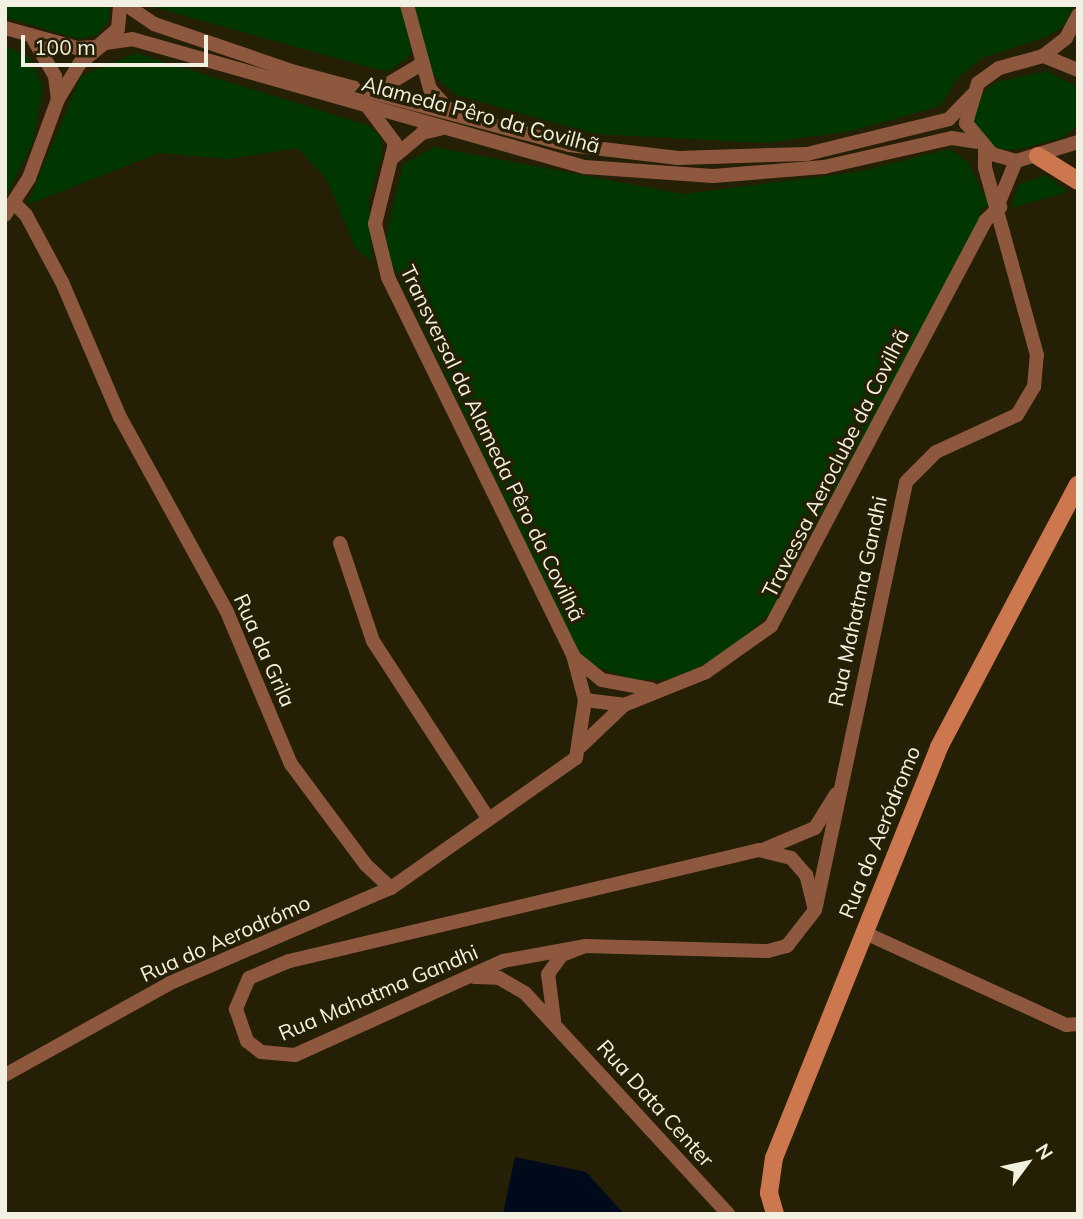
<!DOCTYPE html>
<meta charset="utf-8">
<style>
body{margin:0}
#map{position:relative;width:1083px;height:1219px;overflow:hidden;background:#241f05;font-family:Mulish,sans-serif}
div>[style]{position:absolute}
.green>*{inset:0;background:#003600}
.water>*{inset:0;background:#000a1b}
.street>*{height:14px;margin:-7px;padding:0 7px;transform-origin:7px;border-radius:7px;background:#8d583e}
.secondary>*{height:18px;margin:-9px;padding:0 9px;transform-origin:9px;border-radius:9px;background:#cc774d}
span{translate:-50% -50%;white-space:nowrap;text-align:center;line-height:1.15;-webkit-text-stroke:7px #241f05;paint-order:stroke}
.street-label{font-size:21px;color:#f2f0e1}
.frame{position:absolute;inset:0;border:7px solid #f2f0e1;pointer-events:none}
.north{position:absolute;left:992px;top:1128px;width:70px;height:70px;-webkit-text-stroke:5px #241f05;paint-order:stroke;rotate:57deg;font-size:19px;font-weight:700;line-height:28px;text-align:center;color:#f2f0e1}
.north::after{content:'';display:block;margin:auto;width:24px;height:32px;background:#f2f0e1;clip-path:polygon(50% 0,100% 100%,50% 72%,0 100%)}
.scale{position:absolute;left:21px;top:35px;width:187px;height:32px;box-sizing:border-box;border:4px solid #f2f0e1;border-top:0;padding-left:9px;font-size:21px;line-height:24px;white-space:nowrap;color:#f2f0e1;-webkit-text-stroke:5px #241f05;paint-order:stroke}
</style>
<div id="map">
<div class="green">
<i style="clip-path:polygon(5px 5px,109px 5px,109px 19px,97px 35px,78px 39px,5px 17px)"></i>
<i style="clip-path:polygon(146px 5px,402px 5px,412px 54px,389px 71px,375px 69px)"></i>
<i style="clip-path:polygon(413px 5px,1074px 5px,1063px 27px,1046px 37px,982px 58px,958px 78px,940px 106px,852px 131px,765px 143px,594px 134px,456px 95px,434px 76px)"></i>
<i style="clip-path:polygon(5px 46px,29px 57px,43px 86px,33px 142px,5px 198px)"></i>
<i style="clip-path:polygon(136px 53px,370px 126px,381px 137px,382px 154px,369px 200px,372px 262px,355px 247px,326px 178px,297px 148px,227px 159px,159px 153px,27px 205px,81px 76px)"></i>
<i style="clip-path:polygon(1047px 71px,1078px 87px,1078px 125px,1062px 138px,1015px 150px,991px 148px,972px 120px,978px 97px,996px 82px)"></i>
<i style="clip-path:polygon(435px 147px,682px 194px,857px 172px,949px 149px,967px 161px,989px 204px,980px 210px,983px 230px,774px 610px,721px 658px,670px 679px,635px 680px,583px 662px,384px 247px,403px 164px)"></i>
<i style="clip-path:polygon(1046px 175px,1068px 192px,1011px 208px,1018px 185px)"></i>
</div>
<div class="water">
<i style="clip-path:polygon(515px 1157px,586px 1172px,624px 1214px,503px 1214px)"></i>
</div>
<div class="street">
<i style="left:126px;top:5px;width:34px;rotate:34deg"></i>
<i style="left:154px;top:24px;width:149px;rotate:18.8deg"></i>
<i style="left:295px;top:72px;width:284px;rotate:14.9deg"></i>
<i style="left:569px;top:145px;width:110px;rotate:6.8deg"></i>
<i style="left:678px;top:158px;width:129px;rotate:-1.8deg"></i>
<i style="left:807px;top:154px;width:146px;rotate:-13.8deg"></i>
<i style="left:949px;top:119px;width:33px;rotate:-46deg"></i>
<i style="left:407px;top:5px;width:87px;rotate:74.7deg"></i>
<i style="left:430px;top:89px;width:30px;rotate:48deg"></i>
<i style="left:5px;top:28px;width:75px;rotate:15.5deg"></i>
<i style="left:77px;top:48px;width:20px;rotate:-3deg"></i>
<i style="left:97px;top:47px;width:28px;rotate:-41deg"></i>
<i style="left:118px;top:29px;width:24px;rotate:-85deg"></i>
<i style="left:31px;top:35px;width:48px;rotate:59.7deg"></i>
<i style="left:55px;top:76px;width:23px;rotate:83deg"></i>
<i style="left:1043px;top:56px;width:29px;rotate:-38deg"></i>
<i style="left:1066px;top:38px;width:26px;rotate:-62deg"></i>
<i style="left:1078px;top:70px;width:38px;rotate:-158deg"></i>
<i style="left:1043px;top:56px;width:46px;rotate:164.7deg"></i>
<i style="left:999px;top:68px;width:26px;rotate:144deg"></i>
<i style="left:978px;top:83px;width:42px;rotate:106.7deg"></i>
<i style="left:966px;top:123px;width:40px;rotate:50deg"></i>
<i style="left:992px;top:154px;width:25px;rotate:16deg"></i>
<i style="left:1016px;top:161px;width:65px;rotate:-17deg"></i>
<i style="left:373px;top:93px;width:55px;rotate:-30.8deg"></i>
<i style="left:395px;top:156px;width:35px;rotate:-40deg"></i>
<i style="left:422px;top:133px;width:22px;rotate:-13deg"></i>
<i style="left:999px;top:202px;width:44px;rotate:-67.5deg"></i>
<i style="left:14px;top:203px;width:17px;rotate:45deg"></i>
<i style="left:26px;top:215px;width:76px;rotate:61.8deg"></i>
<i style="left:62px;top:282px;width:147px;rotate:66.8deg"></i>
<i style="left:120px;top:417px;width:222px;rotate:61.2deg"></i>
<i style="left:227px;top:612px;width:165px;rotate:67.2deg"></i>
<i style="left:291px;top:764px;width:126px;rotate:53.4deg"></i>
<i style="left:366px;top:865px;width:34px;rotate:43deg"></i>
<i style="left:391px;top:888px;width:226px;rotate:-35.1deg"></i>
<i style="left:576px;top:758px;width:59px;rotate:-81.2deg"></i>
<i style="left:585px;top:700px;width:47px;rotate:-104.9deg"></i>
<i style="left:573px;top:655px;width:421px;rotate:-116.1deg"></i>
<i style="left:388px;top:277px;width:55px;rotate:-103.8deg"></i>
<i style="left:375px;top:224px;width:83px;rotate:-76.1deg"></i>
<i style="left:395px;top:143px;width:46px;rotate:-127.1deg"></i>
<i style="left:5px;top:215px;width:44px;rotate:-57deg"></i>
<i style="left:29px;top:178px;width:84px;rotate:-69.8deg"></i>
<i style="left:58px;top:99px;width:42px;rotate:-58.6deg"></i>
<i style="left:80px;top:63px;width:32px;rotate:-39deg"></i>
<i style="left:105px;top:43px;width:27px;rotate:-8deg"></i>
<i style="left:132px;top:39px;width:471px;rotate:15.8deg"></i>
<i style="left:585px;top:167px;width:128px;rotate:4deg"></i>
<i style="left:713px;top:176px;width:111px;rotate:-4.6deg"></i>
<i style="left:824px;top:167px;width:131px;rotate:-12.8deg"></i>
<i style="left:952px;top:138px;width:25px;rotate:9deg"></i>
<i style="left:340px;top:543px;width:103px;rotate:71.4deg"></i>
<i style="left:373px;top:641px;width:211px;rotate:57deg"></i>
<i style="left:576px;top:659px;width:33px;rotate:39deg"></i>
<i style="left:602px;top:680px;width:50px;rotate:10.4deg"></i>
<i style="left:585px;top:700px;width:39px;rotate:7deg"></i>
<i style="left:580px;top:747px;width:61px;rotate:-43.7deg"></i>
<i style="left:624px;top:705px;width:88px;rotate:-21.9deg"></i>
<i style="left:706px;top:672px;width:80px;rotate:-35.3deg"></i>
<i style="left:771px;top:626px;width:458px;rotate:-62.1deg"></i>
<i style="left:985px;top:221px;width:21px;rotate:-43deg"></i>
<i style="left:765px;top:849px;width:54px;rotate:-22.8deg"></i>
<i style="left:815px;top:828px;width:40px;rotate:-58deg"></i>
<i style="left:816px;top:906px;width:433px;rotate:-78deg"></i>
<i style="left:906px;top:482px;width:42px;rotate:-45deg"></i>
<i style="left:936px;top:452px;width:89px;rotate:-24.6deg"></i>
<i style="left:1017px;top:415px;width:33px;rotate:-59deg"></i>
<i style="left:1034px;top:387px;width:32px;rotate:-85deg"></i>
<i style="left:1037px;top:355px;width:195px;rotate:-105.5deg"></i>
<i style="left:985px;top:167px;width:18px;rotate:-90deg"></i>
<i style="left:863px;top:932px;width:223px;rotate:24.6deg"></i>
<i style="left:1066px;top:1025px;width:12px;rotate:-5deg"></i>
<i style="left:474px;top:977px;width:25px;rotate:2deg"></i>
<i style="left:499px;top:978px;width:30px;rotate:30deg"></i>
<i style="left:525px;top:993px;width:300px;rotate:47.4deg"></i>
<i style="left:554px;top:1020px;width:46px;rotate:-97.4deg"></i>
<i style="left:548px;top:974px;width:24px;rotate:-54deg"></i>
<i style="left:562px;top:955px;width:25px;rotate:-21deg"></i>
<i style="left:585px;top:946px;width:183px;rotate:1.6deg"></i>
<i style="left:768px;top:951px;width:20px;rotate:-15deg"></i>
<i style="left:787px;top:946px;width:46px;rotate:-52.1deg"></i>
<i style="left:815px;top:910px;width:36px;rotate:-104deg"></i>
<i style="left:806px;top:875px;width:23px;rotate:-131deg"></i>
<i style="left:791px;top:858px;width:33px;rotate:-166deg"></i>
<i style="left:759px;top:850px;width:483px;rotate:166.7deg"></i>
<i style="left:289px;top:961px;width:43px;rotate:157deg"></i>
<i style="left:249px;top:978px;width:34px;rotate:113deg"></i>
<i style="left:236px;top:1009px;width:34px;rotate:71deg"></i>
<i style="left:247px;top:1041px;width:18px;rotate:38deg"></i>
<i style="left:261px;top:1052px;width:34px;rotate:5deg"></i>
<i style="left:295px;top:1055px;width:228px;rotate:-24.3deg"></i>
<i style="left:503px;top:961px;width:83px;rotate:-10.4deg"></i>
<i style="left:5px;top:1075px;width:189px;rotate:-29.1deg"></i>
<i style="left:170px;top:983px;width:241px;rotate:-23.3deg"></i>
</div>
<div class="secondary">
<i style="left:1038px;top:156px;width:47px;rotate:32deg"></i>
<i style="left:775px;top:1214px;width:22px;rotate:-106deg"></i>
<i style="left:769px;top:1193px;width:35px;rotate:-82deg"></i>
<i style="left:774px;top:1158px;width:443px;rotate:-68.1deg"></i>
<i style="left:939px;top:747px;width:297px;rotate:-62.1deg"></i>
</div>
<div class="street-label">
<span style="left:481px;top:114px;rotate:15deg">Alameda Pêro da Covilhã</span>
<span style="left:493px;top:443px;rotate:64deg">Transversal da Alameda Pêro da Covilhã</span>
<span style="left:835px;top:463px;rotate:-63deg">Travessa Aeroclube da Covilhã</span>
<span style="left:857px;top:601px;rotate:-78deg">Rua Mahatma Gandhi</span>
<span style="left:265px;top:650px;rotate:66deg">Rua da Grila</span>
<span style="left:879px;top:832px;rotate:-68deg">Rua do Aeródromo</span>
<span style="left:225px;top:938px;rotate:-24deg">Rua do Aerodrómo</span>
<span style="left:378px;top:992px;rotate:-23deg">Rua Mahatma Gandhi</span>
<span style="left:656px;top:1103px;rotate:48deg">Rua Data Center</span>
</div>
<div class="frame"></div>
<div class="north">N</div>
<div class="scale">100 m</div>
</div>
